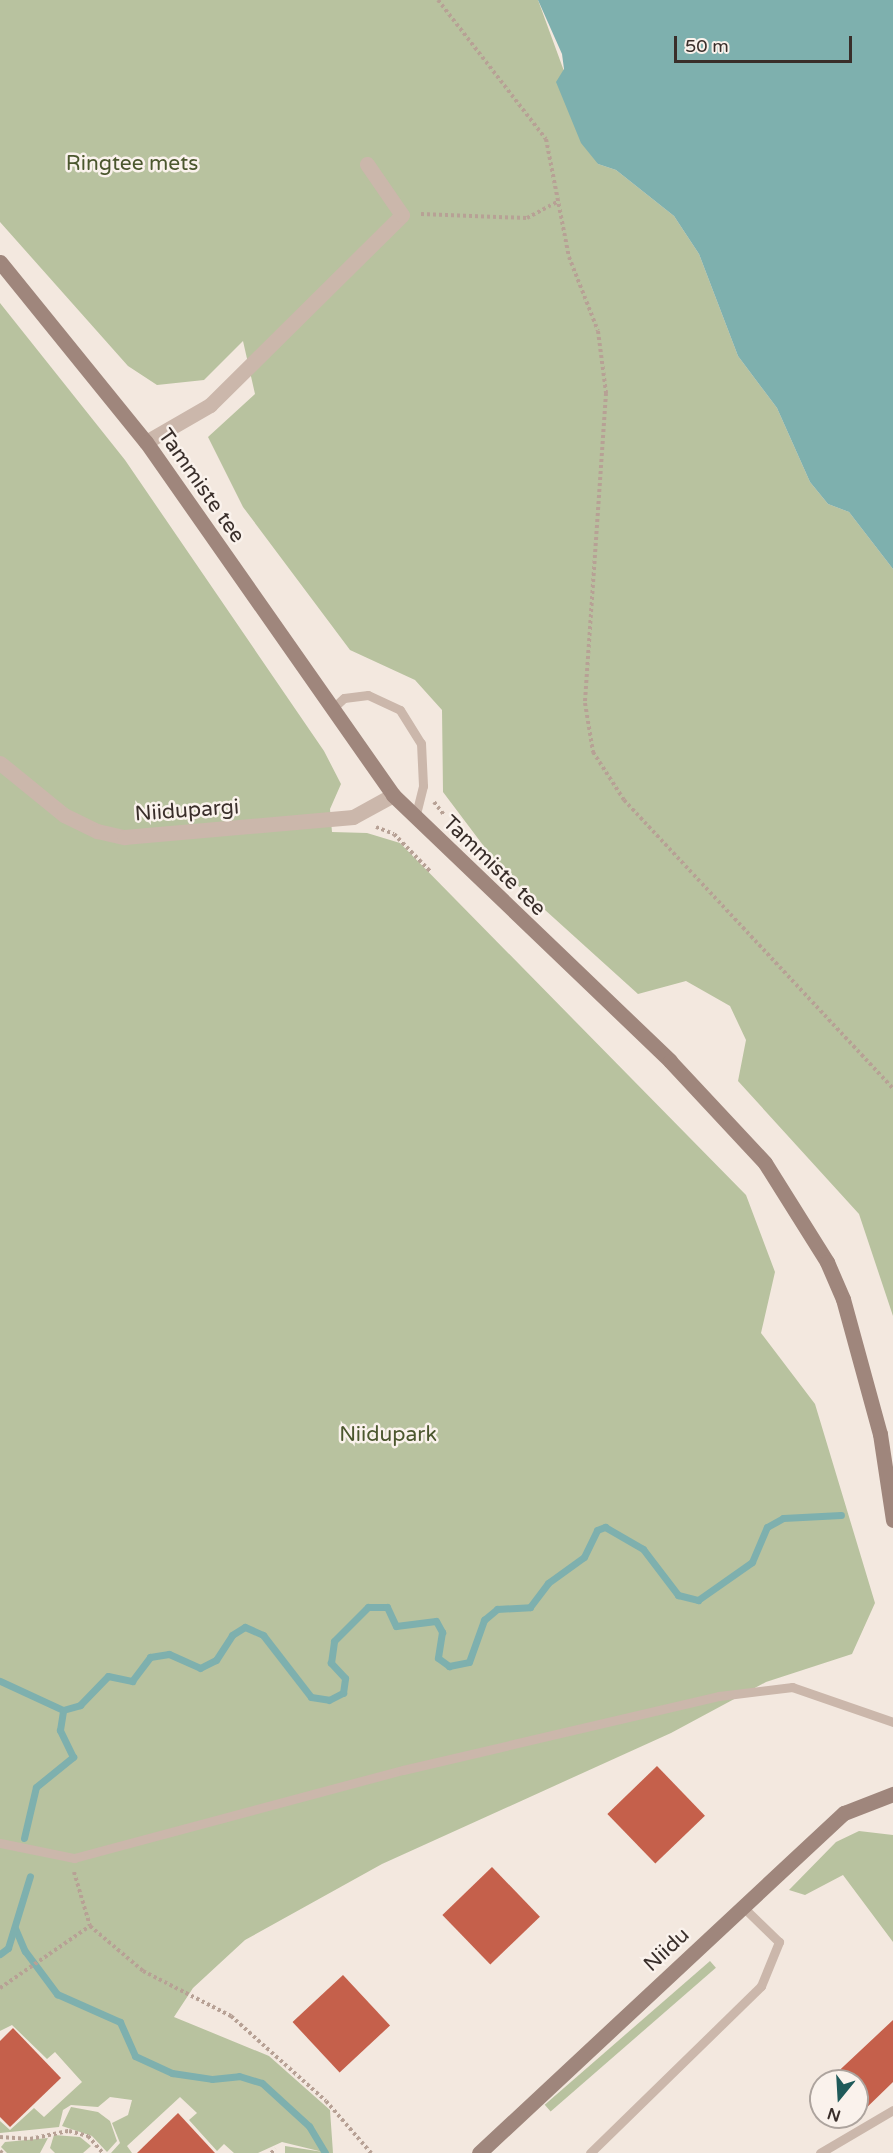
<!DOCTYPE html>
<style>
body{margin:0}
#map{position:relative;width:893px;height:2153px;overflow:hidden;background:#f3e8df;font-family:"Varela Round",sans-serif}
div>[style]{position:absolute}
.green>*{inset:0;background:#b8c29f;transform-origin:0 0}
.water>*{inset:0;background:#7eb0ae}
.stream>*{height:7px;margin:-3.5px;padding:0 3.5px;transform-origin:3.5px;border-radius:3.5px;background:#7eb0ae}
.building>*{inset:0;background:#c5604b;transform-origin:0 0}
.path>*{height:4px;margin-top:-2px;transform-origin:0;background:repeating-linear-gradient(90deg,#b7a195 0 3px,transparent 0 6px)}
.lane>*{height:9px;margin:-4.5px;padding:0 4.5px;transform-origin:4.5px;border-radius:4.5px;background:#cbb7ab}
.street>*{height:15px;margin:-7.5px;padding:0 7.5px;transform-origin:7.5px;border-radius:7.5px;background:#cbb7ab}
.secondary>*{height:15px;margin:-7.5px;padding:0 7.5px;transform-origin:7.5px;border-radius:7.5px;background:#9f867c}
span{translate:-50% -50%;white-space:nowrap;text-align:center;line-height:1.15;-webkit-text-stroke:5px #faf2ec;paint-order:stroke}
.park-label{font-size:21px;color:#4b572e}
.street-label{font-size:21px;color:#392e2a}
.north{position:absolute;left:809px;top:2069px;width:60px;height:60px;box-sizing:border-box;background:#faf2ec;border:2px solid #ada49e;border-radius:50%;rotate:198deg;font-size:16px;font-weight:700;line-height:24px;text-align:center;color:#392e2a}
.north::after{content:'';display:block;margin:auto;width:21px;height:27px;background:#1f5a5a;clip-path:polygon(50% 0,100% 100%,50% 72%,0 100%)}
.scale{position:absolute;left:674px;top:36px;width:178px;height:27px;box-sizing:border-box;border:3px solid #392e2a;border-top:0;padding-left:8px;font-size:18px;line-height:21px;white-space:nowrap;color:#392e2a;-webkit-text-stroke:4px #faf2ec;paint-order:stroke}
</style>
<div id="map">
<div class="green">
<i style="clip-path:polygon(0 0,538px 0,598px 164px,616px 170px,674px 216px,699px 254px,738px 356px,777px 408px,810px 482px,828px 504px,849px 512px,893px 569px,893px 1316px,859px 1214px,738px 1081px,746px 1040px,730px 1006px,686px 981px,638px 994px,504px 873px,443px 792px,442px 710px,415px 680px,350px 650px,243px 507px,208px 437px,255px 394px,243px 341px,204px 380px,157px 385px,128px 366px,0 222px)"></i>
<i style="clip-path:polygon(0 303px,125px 460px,324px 751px,341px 784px,330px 809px,332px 832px,367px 833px,400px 843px,746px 1195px,775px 1272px,761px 1333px,815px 1404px,875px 1603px,852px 1654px,766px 1682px,671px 1733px,382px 1864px,245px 1940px,193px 1988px,174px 2017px,269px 2056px,330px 2110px,333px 2153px,285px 2153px,285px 2146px,323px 2152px,282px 2142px,258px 2153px,234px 2153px,224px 2144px,217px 2151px,189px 2120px,197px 2113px,180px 2097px,127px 2146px,132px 2153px,111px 2153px,120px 2143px,112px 2123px,128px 2115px,132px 2100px,110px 2097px,98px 2107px,71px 2105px,63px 2110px,59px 2127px,0 2133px,0 2121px,10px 2130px,34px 2108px,44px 2117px,82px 2082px,55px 2052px,47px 2059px,12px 2025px,0 2031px)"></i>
<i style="clip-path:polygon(859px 1831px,893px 1835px,893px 1942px,843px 1875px,805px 1895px,789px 1890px,836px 1842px)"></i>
<i style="left:710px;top:1961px;width:9px;height:219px;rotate:49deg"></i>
<i style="clip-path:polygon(71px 2107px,98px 2112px,110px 2121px,117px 2141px,107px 2152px,92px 2136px,62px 2126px)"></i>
<i style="clip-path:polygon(54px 2135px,80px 2137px,91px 2146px,83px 2153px,55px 2153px,50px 2148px)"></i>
<i style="clip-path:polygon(48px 2138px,40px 2153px,7px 2153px,1px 2147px,5px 2142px)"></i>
</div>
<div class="water">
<i style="clip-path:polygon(538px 0,893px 0,893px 569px,849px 512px,828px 504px,810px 482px,777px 408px,738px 356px,699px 254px,674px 216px,616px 170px,598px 164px,581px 143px,556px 82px,564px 69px,562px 54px)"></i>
</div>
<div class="stream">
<i style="left:0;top:1681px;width:69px;rotate:24.7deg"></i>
<i style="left:24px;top:1838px;width:52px;rotate:-76.8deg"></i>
<i style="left:36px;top:1787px;width:48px;rotate:-39deg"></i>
<i style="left:73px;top:1757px;width:30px;rotate:-116deg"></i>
<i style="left:60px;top:1730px;width:20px;rotate:-81deg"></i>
<i style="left:63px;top:1710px;width:18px;rotate:-16deg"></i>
<i style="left:80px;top:1705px;width:40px;rotate:-46deg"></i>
<i style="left:108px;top:1676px;width:25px;rotate:12deg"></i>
<i style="left:132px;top:1681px;width:30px;rotate:-53deg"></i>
<i style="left:150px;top:1657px;width:19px;rotate:-9deg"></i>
<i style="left:169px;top:1654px;width:34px;rotate:24deg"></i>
<i style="left:200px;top:1668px;width:18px;rotate:-27deg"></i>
<i style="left:216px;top:1660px;width:30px;rotate:-57deg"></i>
<i style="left:232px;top:1635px;width:15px;rotate:-32deg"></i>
<i style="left:245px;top:1627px;width:20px;rotate:24deg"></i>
<i style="left:263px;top:1635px;width:78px;rotate:52.3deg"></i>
<i style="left:311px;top:1697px;width:18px;rotate:9deg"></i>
<i style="left:329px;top:1700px;width:16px;rotate:-27deg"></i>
<i style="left:343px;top:1693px;width:15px;rotate:-82deg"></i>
<i style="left:345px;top:1678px;width:21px;rotate:-133deg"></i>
<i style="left:331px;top:1663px;width:22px;rotate:-82deg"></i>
<i style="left:334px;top:1641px;width:48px;rotate:-45deg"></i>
<i style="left:368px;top:1607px;width:19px"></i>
<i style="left:387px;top:1607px;width:21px;rotate:65deg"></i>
<i style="left:396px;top:1626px;width:40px;rotate:-7.1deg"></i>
<i style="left:436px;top:1621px;width:13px;rotate:61deg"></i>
<i style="left:442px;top:1632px;width:26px;rotate:99deg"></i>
<i style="left:438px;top:1658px;width:14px;rotate:36deg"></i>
<i style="left:449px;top:1666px;width:20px;rotate:-11deg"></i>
<i style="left:469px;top:1662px;width:45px;rotate:-70.3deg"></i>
<i style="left:484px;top:1620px;width:17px;rotate:-40deg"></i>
<i style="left:497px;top:1609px;width:33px;rotate:-3deg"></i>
<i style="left:530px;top:1607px;width:30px;rotate:-53deg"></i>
<i style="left:548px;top:1583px;width:44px;rotate:-35.8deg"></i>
<i style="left:584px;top:1557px;width:30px;rotate:-64deg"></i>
<i style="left:597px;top:1530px;width:9px;rotate:-21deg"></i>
<i style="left:605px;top:1527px;width:44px;rotate:30.1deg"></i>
<i style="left:643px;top:1549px;width:58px;rotate:52.7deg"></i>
<i style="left:678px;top:1595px;width:21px;rotate:14deg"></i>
<i style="left:698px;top:1600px;width:66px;rotate:-35.1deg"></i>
<i style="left:752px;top:1562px;width:38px;rotate:-67deg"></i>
<i style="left:767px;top:1527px;width:18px;rotate:-29deg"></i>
<i style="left:783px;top:1518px;width:58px;rotate:-3deg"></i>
<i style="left:15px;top:1928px;width:25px;rotate:67deg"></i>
<i style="left:25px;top:1951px;width:54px;rotate:53.3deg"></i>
<i style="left:57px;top:1994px;width:69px;rotate:24deg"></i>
<i style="left:120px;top:2022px;width:37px;rotate:66deg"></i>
<i style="left:135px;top:2056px;width:41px;rotate:24.7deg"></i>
<i style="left:172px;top:2073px;width:40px;rotate:8.5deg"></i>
<i style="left:212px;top:2079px;width:27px;rotate:-6deg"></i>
<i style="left:239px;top:2076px;width:24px;rotate:17deg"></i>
<i style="left:262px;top:2083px;width:64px;rotate:42.5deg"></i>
<i style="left:309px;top:2126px;width:31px;rotate:59deg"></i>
<i style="left:0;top:1954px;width:10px;rotate:-37deg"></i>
<i style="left:8px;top:1948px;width:75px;rotate:-73deg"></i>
</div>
<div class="building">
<i style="left:657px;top:1766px;width:69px;height:69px;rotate:46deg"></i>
<i style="left:492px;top:1867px;width:69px;height:69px;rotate:46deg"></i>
<i style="left:343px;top:1975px;width:69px;height:69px;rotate:47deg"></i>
<i style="clip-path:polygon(893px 2020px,893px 2082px,857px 2117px,857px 2081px,828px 2081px)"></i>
<i style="clip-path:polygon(13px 2028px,61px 2078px,10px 2127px,0 2117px,0 2041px)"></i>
<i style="clip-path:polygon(178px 2113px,215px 2153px,137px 2153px)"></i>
</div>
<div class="path">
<i style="left:438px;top:0;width:176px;rotate:52.2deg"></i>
<i style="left:546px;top:139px;width:120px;rotate:79deg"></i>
<i style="left:569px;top:257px;width:79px;rotate:68.6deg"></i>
<i style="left:598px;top:331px;width:63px;rotate:82.6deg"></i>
<i style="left:606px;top:393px;width:311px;rotate:93.9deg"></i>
<i style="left:585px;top:703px;width:50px;rotate:80.7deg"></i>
<i style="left:593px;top:752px;width:57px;rotate:57.1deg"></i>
<i style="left:624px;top:800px;width:394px;rotate:47deg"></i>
<i style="left:421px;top:214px;width:106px;rotate:2.2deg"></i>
<i style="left:527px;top:218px;width:36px;rotate:-28deg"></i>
<i style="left:434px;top:802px;width:16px;rotate:52deg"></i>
<i style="left:376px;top:827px;width:19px;rotate:21deg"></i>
<i style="left:394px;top:834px;width:52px;rotate:45.8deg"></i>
<i style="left:74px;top:1872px;width:56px;rotate:73.5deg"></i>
<i style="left:0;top:1988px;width:109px;rotate:-34.6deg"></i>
<i style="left:90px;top:1926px;width:70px;rotate:40.3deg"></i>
<i style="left:143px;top:1971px;width:99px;rotate:27.1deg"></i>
<i style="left:231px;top:2016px;width:127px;rotate:41.8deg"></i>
<i style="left:326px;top:2101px;width:69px;rotate:49.1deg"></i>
<i style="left:0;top:2137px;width:30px;rotate:4deg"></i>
<i style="left:30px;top:2139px;width:40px;rotate:-12deg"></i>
<i style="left:69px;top:2131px;width:20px;rotate:15deg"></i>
<i style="left:88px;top:2136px;width:23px;rotate:49deg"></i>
<i style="left:0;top:2151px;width:3px;rotate:45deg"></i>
<i style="left:271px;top:2153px;width:6px;rotate:-39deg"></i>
</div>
<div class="lane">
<i style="left:332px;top:709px;width:16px;rotate:-43deg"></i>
<i style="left:344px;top:698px;width:24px;rotate:-7deg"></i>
<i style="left:368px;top:695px;width:35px;rotate:25deg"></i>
<i style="left:400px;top:710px;width:39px;rotate:58deg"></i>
<i style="left:421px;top:743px;width:43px;rotate:87.3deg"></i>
<i style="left:423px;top:786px;width:33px;rotate:104deg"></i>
<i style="left:0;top:1843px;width:76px;rotate:11.5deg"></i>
<i style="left:74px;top:1858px;width:341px;rotate:-15deg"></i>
<i style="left:403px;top:1770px;width:325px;rotate:-13.2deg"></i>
<i style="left:719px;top:1696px;width:74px;rotate:-7deg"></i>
<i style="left:792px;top:1687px;width:107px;rotate:19.1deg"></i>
<i style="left:590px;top:2153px;width:239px;rotate:-44.3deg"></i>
<i style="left:761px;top:1986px;width:48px;rotate:-67.8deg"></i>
<i style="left:779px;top:1942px;width:50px;rotate:-135.8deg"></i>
<i style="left:820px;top:2153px;width:85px;rotate:-30.5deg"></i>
</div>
<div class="street">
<i style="left:146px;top:442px;width:74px;rotate:-30deg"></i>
<i style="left:210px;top:405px;width:270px;rotate:-44.7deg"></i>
<i style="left:402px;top:215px;width:62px;rotate:-124.5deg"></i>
<i style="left:0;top:763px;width:82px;rotate:39.1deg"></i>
<i style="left:64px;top:815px;width:37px;rotate:26deg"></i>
<i style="left:97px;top:831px;width:28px;rotate:13deg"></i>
<i style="left:124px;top:837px;width:230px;rotate:-5deg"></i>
<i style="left:353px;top:817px;width:46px;rotate:-28.8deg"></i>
</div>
<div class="secondary">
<i style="left:0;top:262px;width:232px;rotate:51deg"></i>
<i style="left:146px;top:442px;width:431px;rotate:55deg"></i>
<i style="left:393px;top:795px;width:384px;rotate:43.8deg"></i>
<i style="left:670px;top:1061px;width:139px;rotate:47deg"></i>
<i style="left:765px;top:1163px;width:117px;rotate:57.9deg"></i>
<i style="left:827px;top:1262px;width:40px;rotate:66.6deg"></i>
<i style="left:843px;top:1299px;width:140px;rotate:74.7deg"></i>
<i style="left:880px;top:1434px;width:87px;rotate:81.4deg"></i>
<i style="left:479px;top:2153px;width:499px;rotate:-43deg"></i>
<i style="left:844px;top:1813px;width:53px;rotate:-21.2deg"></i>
</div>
<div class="park-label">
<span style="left:132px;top:164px">Ringtee mets</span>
<span style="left:388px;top:1435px">Niidupark</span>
</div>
<div class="street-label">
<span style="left:201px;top:486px;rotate:55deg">Tammiste tee</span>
<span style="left:187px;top:811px;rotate:-4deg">Niidupargi</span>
<span style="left:494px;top:866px;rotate:44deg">Tammiste tee</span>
<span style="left:667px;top:1950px;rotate:-43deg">Niidu</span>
</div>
<div class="north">N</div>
<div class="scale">50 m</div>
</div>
